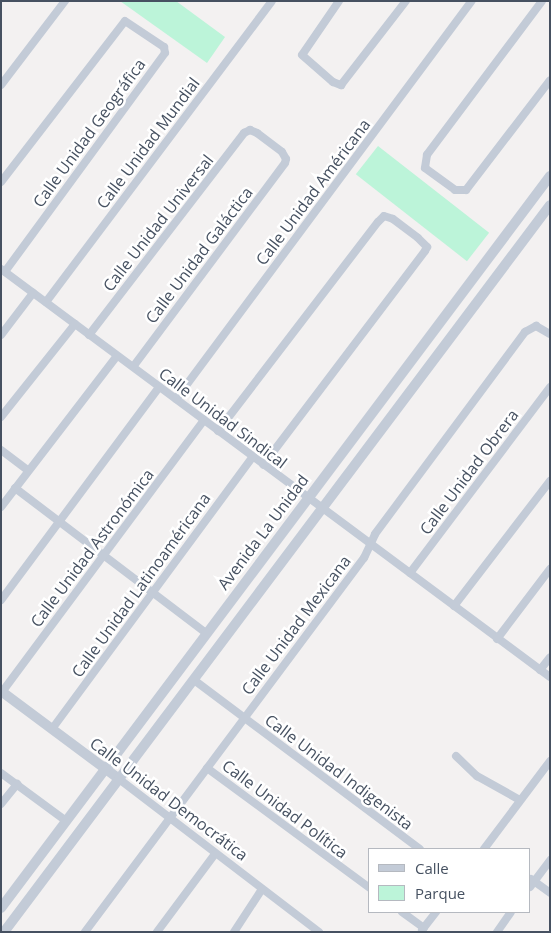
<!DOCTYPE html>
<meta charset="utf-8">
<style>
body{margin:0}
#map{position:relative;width:551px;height:933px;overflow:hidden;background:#f3f1f1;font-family:"Open Sans",sans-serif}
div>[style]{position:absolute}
.green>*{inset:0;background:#bcf4d9;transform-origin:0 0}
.minor>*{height:8px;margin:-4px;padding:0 4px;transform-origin:4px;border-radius:4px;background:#c3cbd7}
.tertiary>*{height:10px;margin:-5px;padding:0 5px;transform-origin:5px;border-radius:5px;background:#c3cbd7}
span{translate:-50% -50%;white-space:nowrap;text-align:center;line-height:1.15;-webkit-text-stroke:5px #fff;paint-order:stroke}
.street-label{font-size:16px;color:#465161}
.frame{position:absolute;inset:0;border:2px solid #465161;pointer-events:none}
.legend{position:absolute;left:368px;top:848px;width:162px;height:65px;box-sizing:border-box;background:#fff;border:1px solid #b5b9c0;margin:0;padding:6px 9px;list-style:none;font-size:15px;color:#465161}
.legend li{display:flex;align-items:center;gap:10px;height:25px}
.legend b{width:25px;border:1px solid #b5b9c0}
</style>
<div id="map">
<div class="green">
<i style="clip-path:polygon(120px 1px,176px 1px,225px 37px,207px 63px)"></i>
<i style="left:378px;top:146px;width:141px;height:36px;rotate:38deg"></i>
</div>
<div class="minor">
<i style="left:339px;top:1px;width:65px;rotate:124.4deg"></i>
<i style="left:302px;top:55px;width:41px;rotate:41.1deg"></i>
<i style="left:333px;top:82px;width:9px;rotate:21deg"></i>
<i style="left:341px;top:85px;width:106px;rotate:-52.3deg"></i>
<i style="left:542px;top:1px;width:192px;rotate:126.8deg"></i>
<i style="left:427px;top:155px;width:13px;rotate:99deg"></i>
<i style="left:425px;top:168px;width:37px;rotate:36deg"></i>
<i style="left:455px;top:190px;width:11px"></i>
<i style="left:466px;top:190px;width:138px;rotate:-52.6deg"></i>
<i style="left:1px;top:85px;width:106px;rotate:-52.7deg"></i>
<i style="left:1px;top:182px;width:203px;rotate:-52.4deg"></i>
<i style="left:125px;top:21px;width:47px;rotate:33.7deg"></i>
<i style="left:164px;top:47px;width:6px;rotate:81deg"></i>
<i style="left:165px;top:53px;width:271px;rotate:126.2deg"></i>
<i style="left:1px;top:269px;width:684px;rotate:36.62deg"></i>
<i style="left:46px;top:302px;width:376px;rotate:-53.1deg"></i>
<i style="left:1px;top:335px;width:53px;rotate:-52.7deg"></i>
<i style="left:89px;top:335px;width:255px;rotate:-52.5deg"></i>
<i style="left:244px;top:133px;width:7px;rotate:-27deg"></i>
<i style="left:250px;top:130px;width:8px;rotate:23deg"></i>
<i style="left:257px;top:133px;width:31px;rotate:37deg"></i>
<i style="left:282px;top:152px;width:8px;rotate:60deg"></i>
<i style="left:286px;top:159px;width:4px;rotate:104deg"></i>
<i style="left:285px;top:163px;width:254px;rotate:126.7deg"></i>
<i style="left:176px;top:399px;width:496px;rotate:-53.4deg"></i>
<i style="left:1px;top:417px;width:119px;rotate:-51.5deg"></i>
<i style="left:218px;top:431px;width:263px;rotate:-52.6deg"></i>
<i style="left:378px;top:222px;width:8px;rotate:-45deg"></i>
<i style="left:384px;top:216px;width:9px;rotate:18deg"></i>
<i style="left:393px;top:219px;width:31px;rotate:37deg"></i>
<i style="left:418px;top:238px;width:13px;rotate:45deg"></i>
<i style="left:427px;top:247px;width:4px;rotate:117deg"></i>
<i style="left:425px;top:251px;width:268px;rotate:127.1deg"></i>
<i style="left:1px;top:450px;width:34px;rotate:37deg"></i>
<i style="left:15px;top:488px;width:240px;rotate:37.2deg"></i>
<i style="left:1px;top:507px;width:190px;rotate:-52.5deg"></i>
<i style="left:410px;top:573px;width:233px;rotate:-53deg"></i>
<i style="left:1px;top:600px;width:265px;rotate:-53.4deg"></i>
<i style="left:454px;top:606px;width:158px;rotate:-52.5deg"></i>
<i style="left:497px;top:639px;width:88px;rotate:-52.9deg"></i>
<i style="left:540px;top:670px;width:16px;rotate:-52deg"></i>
<i style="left:194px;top:680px;width:282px;rotate:36.8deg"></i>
<i style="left:2px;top:692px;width:339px;rotate:-53.4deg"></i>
<i style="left:52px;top:729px;width:339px;rotate:-53.6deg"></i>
<i style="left:456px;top:756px;width:29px;rotate:44deg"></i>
<i style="left:477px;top:776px;width:49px;rotate:29.2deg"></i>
<i style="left:207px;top:768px;width:202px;rotate:36.4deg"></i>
<i style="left:1px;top:773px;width:81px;rotate:36.4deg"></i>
<i style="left:119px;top:779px;width:252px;rotate:37.4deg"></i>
<i style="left:1px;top:804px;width:26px;rotate:-51deg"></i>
<i style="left:484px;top:849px;width:110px;rotate:-53.1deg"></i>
<i style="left:531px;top:879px;width:24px;rotate:36deg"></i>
<i style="left:530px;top:887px;width:34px;rotate:-53deg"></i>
<i style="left:402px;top:912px;width:27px;rotate:36deg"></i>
<i style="left:422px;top:930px;width:23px;rotate:-52deg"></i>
<i style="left:85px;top:932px;width:467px;rotate:-53.3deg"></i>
<i style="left:364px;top:558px;width:26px;rotate:-65deg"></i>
<i style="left:375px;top:534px;width:252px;rotate:-53.4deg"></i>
<i style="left:525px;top:332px;width:13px;rotate:-29deg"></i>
<i style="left:536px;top:326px;width:16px;rotate:30deg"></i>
<i style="left:157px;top:932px;width:97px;rotate:-53.4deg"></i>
<i style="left:234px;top:932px;width:51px;rotate:-56.9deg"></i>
<i style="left:497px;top:932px;width:24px;rotate:-55deg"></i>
</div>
<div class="tertiary">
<i style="left:1px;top:691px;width:147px;rotate:36.7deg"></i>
<i style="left:1px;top:908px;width:915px;rotate:-53.13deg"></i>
<i style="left:4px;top:932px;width:909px;rotate:-53.09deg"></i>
</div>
<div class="street-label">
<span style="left:89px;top:133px;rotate:-54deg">Calle Unidad Geográfica</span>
<span style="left:148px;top:143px;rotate:-53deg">Calle Unidad Mundial</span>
<span style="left:313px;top:192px;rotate:-53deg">Calle Unidad Américana</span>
<span style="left:158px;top:223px;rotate:-52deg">Calle Unidad Universal</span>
<span style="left:199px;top:255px;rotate:-53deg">Calle Unidad Galáctica</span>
<span style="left:223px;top:418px;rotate:37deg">Calle Unidad Sindical</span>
<span style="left:469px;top:472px;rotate:-53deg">Calle Unidad Obrera</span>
<span style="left:263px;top:532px;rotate:-53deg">Avenida La Unidad</span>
<span style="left:92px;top:548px;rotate:-53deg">Calle Unidad Astronómica</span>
<span style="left:141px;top:585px;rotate:-54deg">Calle Unidad Latinoaméricana</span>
<span style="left:296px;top:625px;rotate:-53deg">Calle Unidad Mexicana</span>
<span style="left:339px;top:772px;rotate:37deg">Calle Unidad Indigenista</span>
<span style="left:169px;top:799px;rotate:37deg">Calle Unidad Democrática</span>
<span style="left:285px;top:809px;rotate:37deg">Calle Unidad Política</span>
</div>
<div class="frame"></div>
<ul class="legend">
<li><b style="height:6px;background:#c3cbd7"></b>Calle</li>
<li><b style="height:14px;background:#bcf4d9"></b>Parque</li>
</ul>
</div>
